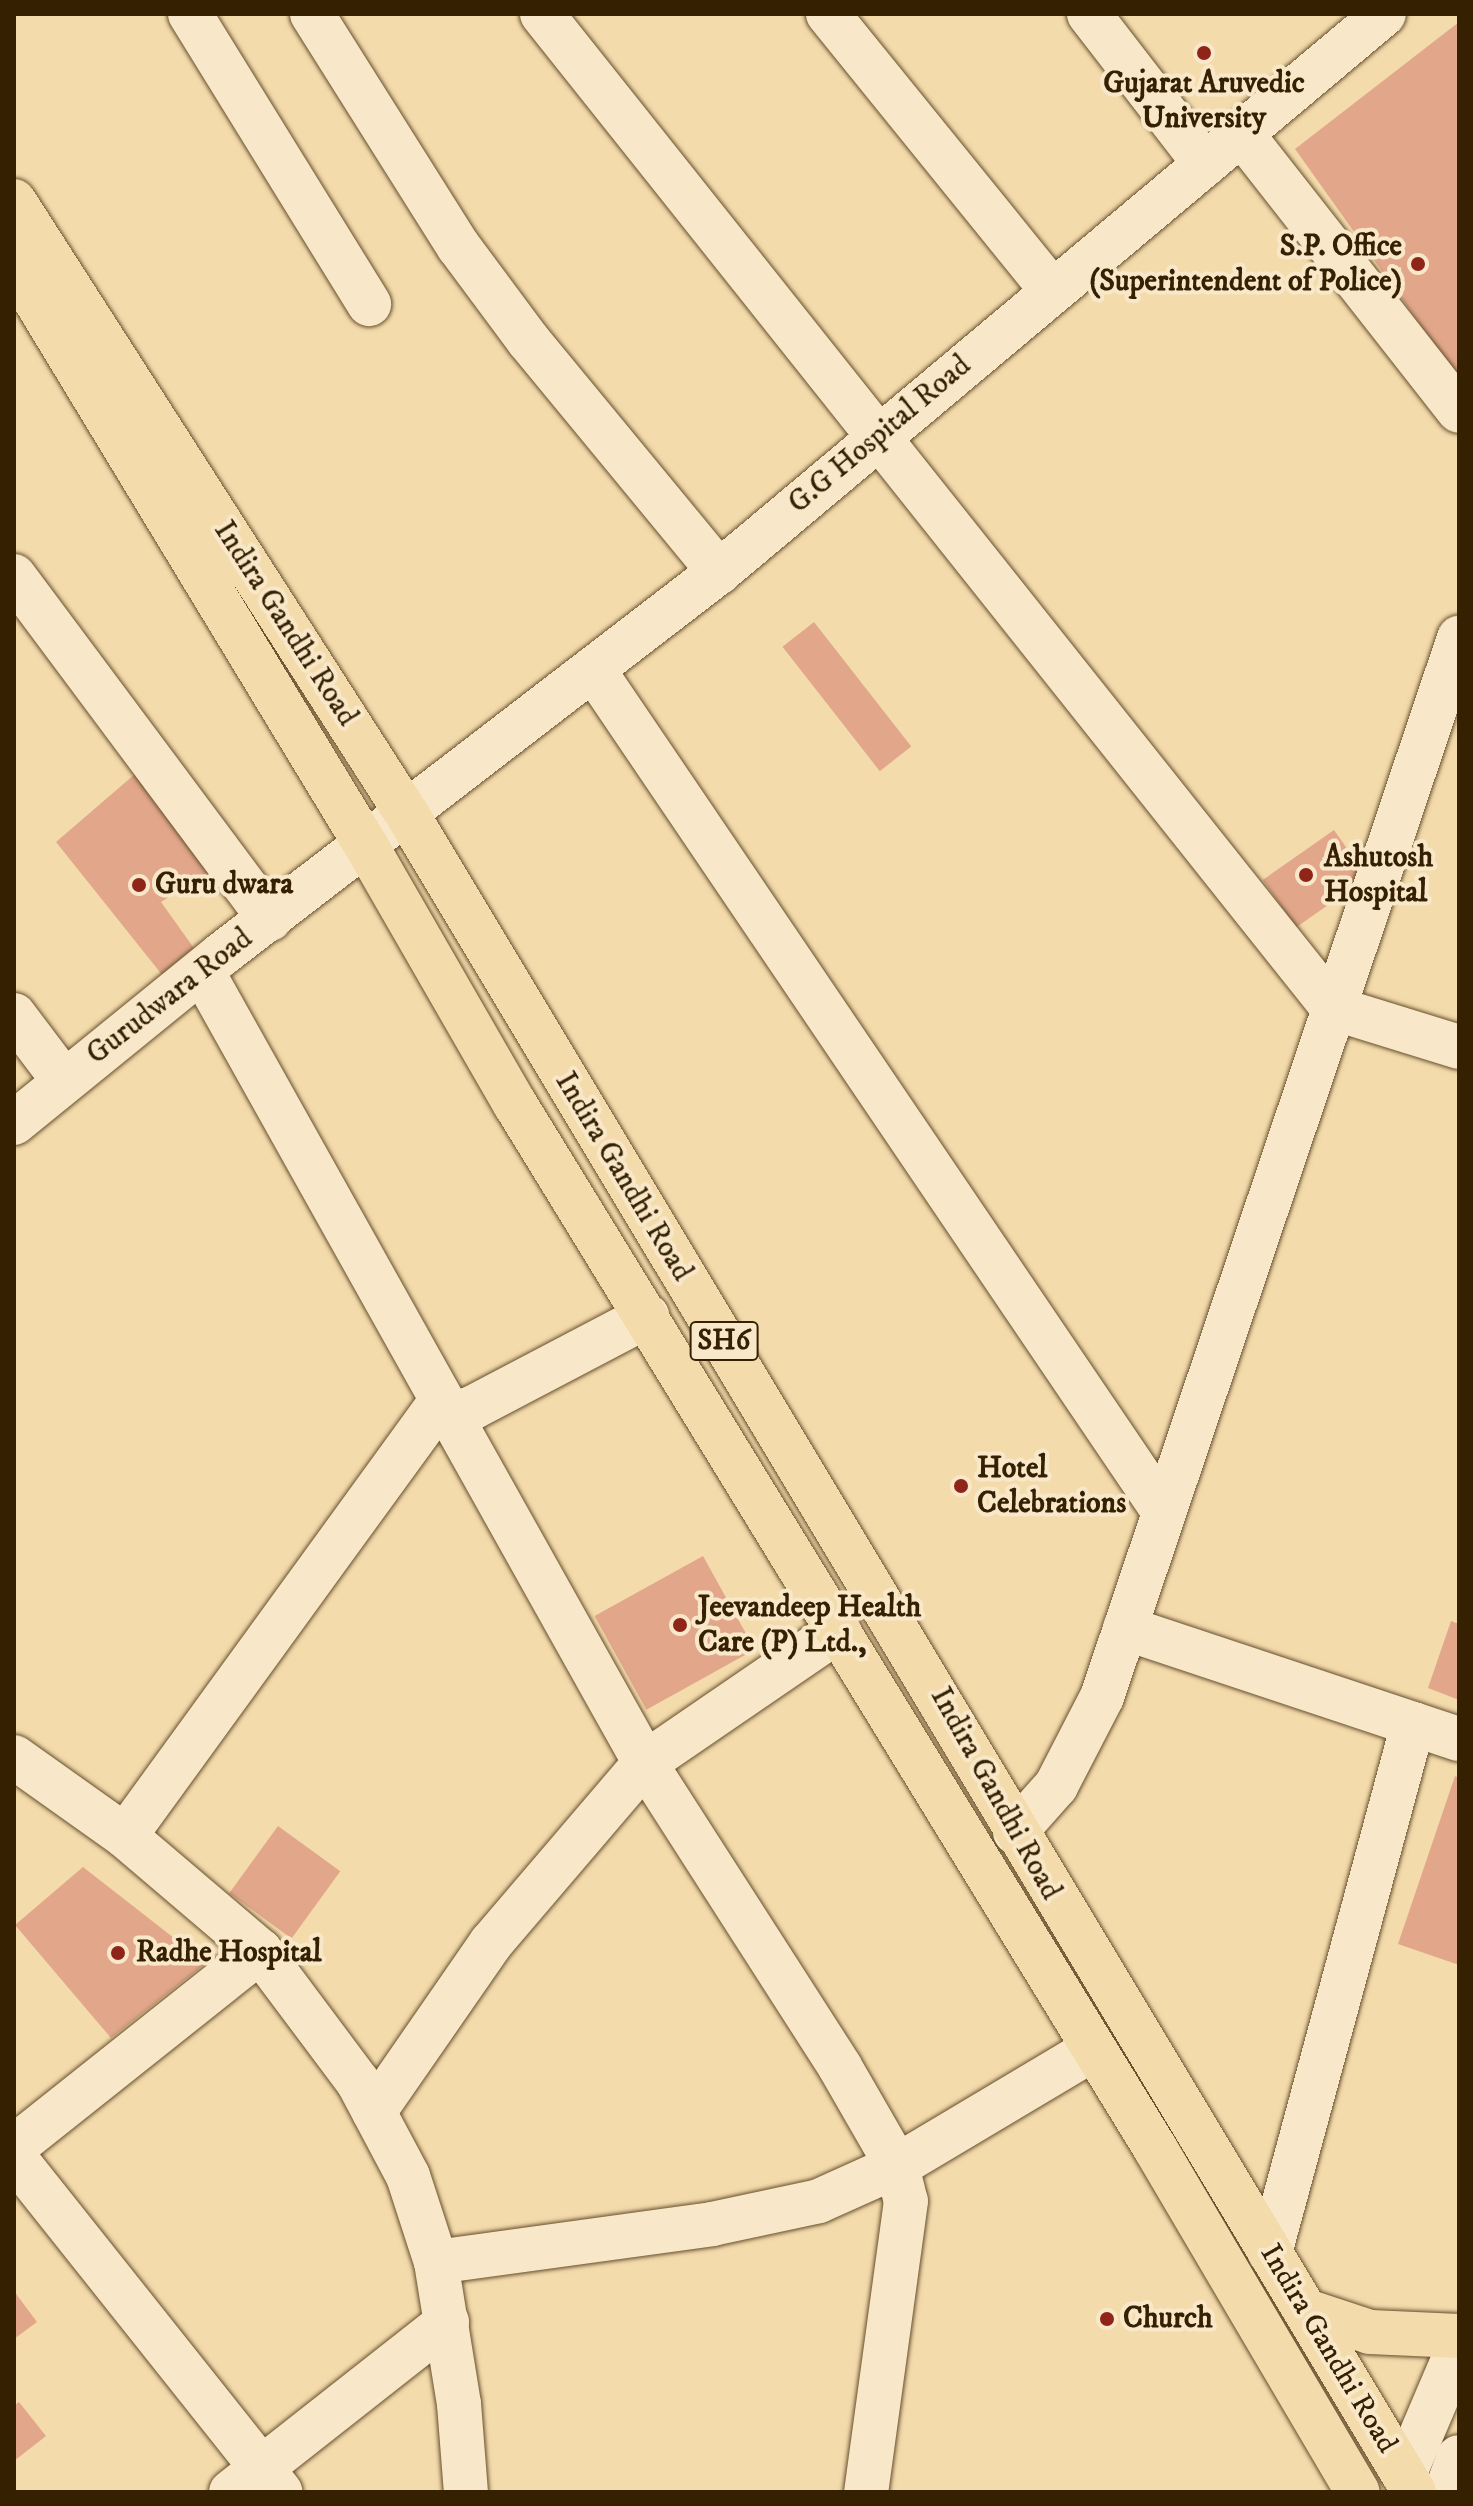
<!DOCTYPE html>
<style>
body{margin:0}
#map{position:relative;width:1473px;height:2506px;overflow:hidden;background:#f4dbac;font-family:"IM FELL DW Pica",serif}
div>[style]{position:absolute}
.building>*{inset:0;background:#e2a78b;transform-origin:0 0}
.roads{filter:drop-shadow(0 0 2px #664f2c) drop-shadow(0 0 2px #664f2c)}
.street>*{height:44px;margin:-22px;padding:0 22px;transform-origin:22px;border-radius:22px;background:#f8e8c9}
.secondary>*{height:44px;margin:-22px;padding:0 22px;transform-origin:22px;border-radius:22px;background:#f8e8c9}
.primary>*{height:44px;margin:-22px;padding:0 22px;transform-origin:22px;border-radius:22px;background:#f4dbac}
.dots>*{width:22px;height:22px;translate:-50% -50%;box-sizing:border-box;border:4px solid #f8e8c9;border-radius:50%}
span{translate:-50% -50%;white-space:nowrap;text-align:center;line-height:1.15;-webkit-text-stroke:8px #f8e8c9;paint-order:stroke}
.shield-label span{padding:2px 6px;background:#f8e8c9;border:2px solid;border-radius:6px;-webkit-text-stroke-width:0}
.shield-label{font-size:28px;color:#362002;font-weight:700}
.poi-label{font-size:30px;color:#362002;font-weight:700}
.right{translate:-100% -50%;text-align:right}
.left{translate:0 -50%;text-align:left}
.street-label{font-size:30px;color:#362002}
.frame{position:absolute;inset:0;border:16px solid #362002;pointer-events:none}
</style>
<div id="map">
<div class="building">
<i style="clip-path:polygon(1459px 22px,1459px 379px,1295px 149px)"></i>
<i style="left:814px;top:622px;width:158px;height:40px;rotate:52deg"></i>
<i style="clip-path:polygon(135px 774px,215px 868px,161px 902px,201px 958px,167px 981px,56px 842px)"></i>
<i style="left:1334px;top:830px;width:58px;height:87px;rotate:55deg"></i>
<i style="left:703px;top:1556px;width:107px;height:124px;rotate:61deg"></i>
<i style="clip-path:polygon(1451px 1621px,1459px 1624px,1459px 1700px,1428px 1688px)"></i>
<i style="clip-path:polygon(1455px 1776px,1459px 1778px,1459px 1965px,1398px 1944px)"></i>
<i style="left:278px;top:1826px;width:77px;height:83px;rotate:36deg"></i>
<i style="clip-path:polygon(83px 1867px,206px 1963px,111px 2038px,15px 1925px)"></i>
<i style="clip-path:polygon(14px 2291px,37px 2322px,14px 2339px)"></i>
<i style="clip-path:polygon(19px 2402px,46px 2436px,14px 2461px,14px 2406px)"></i>
</div>
<div class="roads">
<div class="street">
<i style="left:190px;top:14px;width:341px;rotate:58.3deg"></i>
<i style="left:312px;top:14px;width:275px;rotate:57.8deg"></i>
<i style="left:459px;top:247px;width:116px;rotate:53.4deg"></i>
<i style="left:528px;top:340px;width:301px;rotate:50.5deg"></i>
<i style="left:542px;top:14px;width:1270px;rotate:51.49deg"></i>
<i style="left:1333px;top:1008px;width:132px;rotate:17.2deg"></i>
<i style="left:828px;top:14px;width:356px;rotate:51deg"></i>
<i style="left:1089px;top:14px;width:190px;rotate:52.3deg"></i>
<i style="left:1241px;top:133px;width:353px;rotate:51.9deg"></i>
<i style="left:14px;top:576px;width:428px;rotate:53.3deg"></i>
<i style="left:593px;top:669px;width:1018px;rotate:55.89deg"></i>
<i style="left:202px;top:971px;width:907px;rotate:60.78deg"></i>
<i style="left:645px;top:1763px;width:361px;rotate:57.3deg"></i>
<i style="left:840px;top:2067px;width:114px;rotate:60.1deg"></i>
<i style="left:897px;top:2166px;width:36px;rotate:76deg"></i>
<i style="left:906px;top:2201px;width:294px;rotate:97.8deg"></i>
<i style="left:14px;top:1015px;width:83px;rotate:52.9deg"></i>
<i style="left:14px;top:1123px;width:268px;rotate:-39.1deg"></i>
<i style="left:222px;top:954px;width:627px;rotate:-37.55deg"></i>
<i style="left:719px;top:572px;width:868px;rotate:-40deg"></i>
<i style="left:448px;top:1415px;width:25px;rotate:-16deg"></i>
<i style="left:472px;top:1408px;width:198px;rotate:-27.7deg"></i>
<i style="left:1125px;top:1628px;width:352px;rotate:18.4deg"></i>
<i style="left:14px;top:1757px;width:136px;rotate:35.4deg"></i>
<i style="left:125px;top:1836px;width:177px;rotate:40.4deg"></i>
<i style="left:260px;top:1951px;width:164px;rotate:53.2deg"></i>
<i style="left:358px;top:2082px;width:106px;rotate:62deg"></i>
<i style="left:408px;top:2176px;width:90px;rotate:72deg"></i>
<i style="left:436px;top:2262px;width:144px;rotate:80.8deg"></i>
<i style="left:459px;top:2404px;width:88px;rotate:85.5deg"></i>
<i style="left:1015px;top:1832px;width:62px;rotate:-48.3deg"></i>
<i style="left:1056px;top:1786px;width:100px;rotate:-62.7deg"></i>
<i style="left:1102px;top:1697px;width:1118px;rotate:-71.37deg"></i>
<i style="left:125px;top:1836px;width:538px;rotate:-54deg"></i>
<i style="left:374px;top:2112px;width:206px;rotate:-55.3deg"></i>
<i style="left:491px;top:1943px;width:237px;rotate:-49.5deg"></i>
<i style="left:645px;top:1763px;width:235px;rotate:-34.4deg"></i>
<i style="left:14px;top:2147px;width:315px;rotate:-38.5deg"></i>
<i style="left:14px;top:2157px;width:428px;rotate:51.5deg"></i>
<i style="left:1270px;top:2253px;width:548px;rotate:-74.87deg"></i>
<i style="left:436px;top:2262px;width:279px;rotate:-7.8deg"></i>
<i style="left:712px;top:2224px;width:109px;rotate:-12.1deg"></i>
<i style="left:819px;top:2201px;width:85px;rotate:-24.2deg"></i>
<i style="left:897px;top:2166px;width:228px;rotate:-30.8deg"></i>
<i style="left:231px;top:2492px;width:275px;rotate:-38.2deg"></i>
</div>
<div class="secondary">
<i style="left:1404px;top:2475px;width:140px;rotate:-66.9deg"></i>
<i style="left:1446px;top:2492px;width:37px;rotate:-70deg"></i>
</div>
<div class="primary">
<i style="left:14px;top:201px;width:728px;rotate:57.34deg"></i>
<i style="left:407px;top:814px;width:1957px;rotate:59.03deg"></i>
<i style="left:14px;top:265px;width:681px;rotate:58.76deg"></i>
<i style="left:367px;top:847px;width:297px;rotate:60.1deg"></i>
<i style="left:515px;top:1104px;width:1225px;rotate:58.49deg"></i>
<i style="left:1155px;top:2148px;width:399px;rotate:59.5deg"></i>
<i style="left:1306px;top:2311px;width:67px;rotate:18.2deg"></i>
<i style="left:1370px;top:2332px;width:89px;rotate:2.6deg"></i>
</div>
</div>
<div class="dots">
<i style="left:1204px;top:53px;background:#8f2418"></i>
<i style="left:1418px;top:264px;background:#8f2418"></i>
<i style="left:1306px;top:875px;background:#8f2418"></i>
<i style="left:139px;top:885px;background:#8f2418"></i>
<i style="left:961px;top:1486px;background:#8f2418"></i>
<i style="left:680px;top:1625px;background:#8f2418"></i>
<i style="left:118px;top:1953px;background:#8f2418"></i>
<i style="left:1107px;top:2319px;background:#8f2418"></i>
</div>
<div class="shield-label">
<span style="left:724px;top:1341px">SH6</span>
</div>
<div class="poi-label">
<span style="left:1204px;top:101px">Gujarat Aruvedic<br>University</span>
<span class="right" style="left:1402px;top:264px">S.P. Office<br>(Superintendent of Police)</span>
<span class="left" style="left:1324px;top:875px">Ashutosh<br>Hospital</span>
<span class="left" style="left:155px;top:885px">Guru dwara</span>
<span class="left" style="left:977px;top:1486px">Hotel<br>Celebrations</span>
<span class="left" style="left:698px;top:1625px">Jeevandeep Health<br>Care (P) Ltd.,</span>
<span class="left" style="left:136px;top:1953px">Radhe Hospital</span>
<span class="left" style="left:1123px;top:2319px">Church</span>
</div>
<div class="street-label">
<span style="left:880px;top:435px;rotate:-40deg">G.G Hospital Road</span>
<span style="left:285px;top:624px;rotate:57deg">Indira Gandhi Road</span>
<span style="left:170px;top:997px;rotate:-38deg">Gurudwara Road</span>
<span style="left:623px;top:1177px;rotate:59deg">Indira Gandhi Road</span>
<span style="left:995px;top:1794px;rotate:61deg">Indira Gandhi Road</span>
<span style="left:1328px;top:2349px;rotate:59deg">Indira Gandhi Road</span>
</div>
<div class="frame"></div>
</div>
